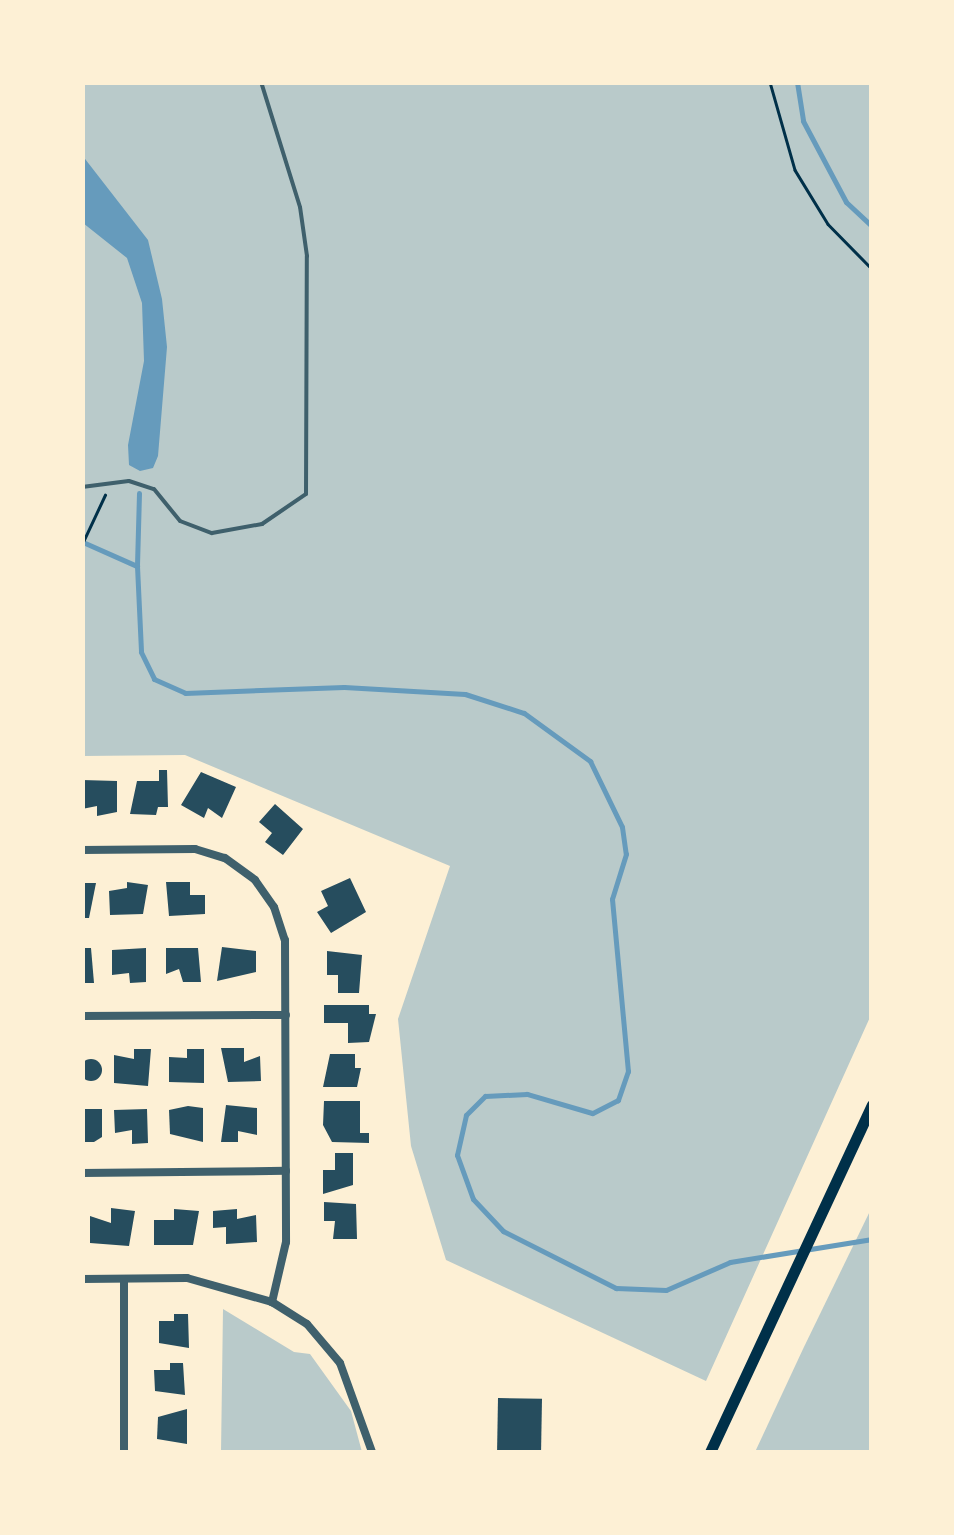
<!DOCTYPE html>
<style>
body{margin:0}
#map{position:relative;width:954px;height:1535px;overflow:hidden;background:#fdf0d5;font-family:Montserrat,sans-serif}
div>[style]{position:absolute}
.green>*{inset:0;background:#b9caca}
.water>*{inset:0;background:#669bbc}
.stream>*{height:5px;margin:-2.5px;padding:0 2.5px;transform-origin:2.5px;border-radius:2.5px;background:#669bbc}
.building>*{inset:0;background:#264d5e;transform-origin:0 0}
.round{border-radius:50%}
.path>*{height:2.5px;margin:-1.25px;padding:0 1.25px;transform-origin:1.25px;border-radius:1.25px;background:#003049}
.service>*{height:4px;margin:-2px;padding:0 2px;transform-origin:2px;border-radius:2px;background:#3f606c}
.minor>*{height:8px;margin:-4px;padding:0 4px;transform-origin:4px;border-radius:4px;background:#3f606c}
.primary>*{height:11px;margin:-5.5px;padding:0 5.5px;transform-origin:5.5px;border-radius:5.5px;background:#003049}
span{translate:-50% -50%;white-space:nowrap;text-align:center;line-height:1.15;-webkit-text-stroke:10px #fdf0d5;paint-order:stroke}
.frame{position:absolute;inset:0;border:85px solid #fdf0d5;pointer-events:none}
</style>
<div id="map">
<div class="green">
<i style="clip-path:polygon(82px 83px,871px 83px,871px 1015px,706px 1381px,446px 1260px,411px 1146px,398px 1019px,450px 866px,185px 755px,83px 756px)"></i>
<i style="clip-path:polygon(871px 1209px,871px 1452px,755px 1452px,803px 1349px)"></i>
<i style="clip-path:polygon(223px 1309px,294px 1352px,310px 1354px,351px 1411px,362px 1452px,221px 1452px)"></i>
</div>
<div class="water">
<i style="clip-path:polygon(82px 155px,148px 240px,162px 299px,167px 347px,158px 456px,153px 468px,140px 471px,129px 465px,128px 445px,144px 361px,142px 303px,127px 258px,83px 223px)"></i>
</div>
<div class="stream">
<i style="left:797px;top:82px;width:39px;rotate:81deg"></i>
<i style="left:803px;top:121px;width:92px;rotate:62deg"></i>
<i style="left:846px;top:202px;width:35px;rotate:43deg"></i>
<i style="left:85px;top:543px;width:57px;rotate:23.9deg"></i>
<i style="left:137px;top:566px;width:86px;rotate:87.3deg"></i>
<i style="left:141px;top:652px;width:30px;rotate:64deg"></i>
<i style="left:154px;top:679px;width:34px;rotate:24deg"></i>
<i style="left:185px;top:693px;width:159px;rotate:-2.2deg"></i>
<i style="left:344px;top:687px;width:121px;rotate:3.3deg"></i>
<i style="left:465px;top:694px;width:62px;rotate:17.9deg"></i>
<i style="left:524px;top:713px;width:82px;rotate:36deg"></i>
<i style="left:590px;top:761px;width:73px;rotate:64.1deg"></i>
<i style="left:622px;top:827px;width:27px;rotate:82deg"></i>
<i style="left:626px;top:854px;width:47px;rotate:107.3deg"></i>
<i style="left:612px;top:899px;width:173px;rotate:84.7deg"></i>
<i style="left:628px;top:1071px;width:31px;rotate:109deg"></i>
<i style="left:618px;top:1100px;width:29px;rotate:153deg"></i>
<i style="left:592px;top:1113px;width:68px;rotate:-163.7deg"></i>
<i style="left:527px;top:1094px;width:42px;rotate:177.3deg"></i>
<i style="left:485px;top:1096px;width:27px;rotate:135deg"></i>
<i style="left:466px;top:1115px;width:41px;rotate:102.7deg"></i>
<i style="left:457px;top:1155px;width:47px;rotate:70deg"></i>
<i style="left:473px;top:1199px;width:44px;rotate:46.8deg"></i>
<i style="left:503px;top:1231px;width:127px;rotate:26.8deg"></i>
<i style="left:616px;top:1288px;width:50px;rotate:2.3deg"></i>
<i style="left:666px;top:1290px;width:70px;rotate:-23.6deg"></i>
<i style="left:730px;top:1262px;width:144px;rotate:-9.2deg"></i>
<i style="left:137px;top:565px;width:72px;rotate:-88.4deg"></i>
<i style="left:803px;top:1452px;width:34px"></i>
</div>
<div class="building">
<i style="clip-path:polygon(159px 770px,167px 770px,168px 807px,158px 807px,156px 815px,130px 814px,137px 781px,159px 781px)"></i>
<i style="clip-path:polygon(201px 772px,236px 787px,222px 818px,208px 808px,204px 818px,181px 805px)"></i>
<i style="clip-path:polygon(82px 780px,117px 781px,117px 812px,97px 816px,97px 806px,82px 809px)"></i>
<i style="clip-path:polygon(275px 804px,303px 829px,283px 855px,265px 842px,272px 833px,259px 822px)"></i>
<i style="clip-path:polygon(350px 878px,366px 912px,331px 933px,317px 912px,328px 906px,321px 891px)"></i>
<i style="clip-path:polygon(127px 882px,148px 885px,143px 914px,110px 915px,109px 891px,127px 888px)"></i>
<i style="clip-path:polygon(166px 882px,190px 882px,190px 895px,205px 895px,205px 914px,169px 916px)"></i>
<i style="clip-path:polygon(82px 883px,96px 883px,89px 918px,82px 918px)"></i>
<i style="clip-path:polygon(222px 947px,256px 951px,256px 972px,217px 981px)"></i>
<i style="clip-path:polygon(82px 948px,91px 948px,94px 983px,82px 983px)"></i>
<i style="clip-path:polygon(146px 948px,146px 982px,130px 983px,129px 973px,112px 975px,112px 950px)"></i>
<i style="clip-path:polygon(166px 948px,198px 948px,201px 982px,183px 982px,179px 969px,166px 974px)"></i>
<i style="clip-path:polygon(327px 951px,362px 955px,359px 993px,338px 993px,338px 975px,327px 975px)"></i>
<i style="clip-path:polygon(324px 1005px,369px 1005px,369px 1014px,376px 1014px,369px 1042px,348px 1043px,348px 1023px,324px 1023px)"></i>
<i style="clip-path:polygon(221px 1048px,244px 1048px,244px 1062px,260px 1056px,261px 1081px,228px 1082px)"></i>
<i style="clip-path:polygon(134px 1049px,151px 1049px,148px 1086px,114px 1083px,114px 1055px,134px 1059px)"></i>
<i style="clip-path:polygon(187px 1049px,204px 1049px,204px 1083px,169px 1082px,169px 1057px,187px 1058px)"></i>
<i style="clip-path:polygon(330px 1054px,355px 1054px,355px 1068px,361px 1068px,357px 1087px,323px 1087px)"></i>
<i class="round" style="left:80px;top:1059px;width:22px;height:22px"></i>
<i style="clip-path:polygon(324px 1101px,360px 1101px,360px 1133px,369px 1133px,369px 1143px,332px 1142px,323px 1125px)"></i>
<i style="clip-path:polygon(226px 1105px,257px 1108px,257px 1135px,238px 1131px,238px 1142px,221px 1142px)"></i>
<i style="clip-path:polygon(188px 1106px,203px 1108px,203px 1142px,170px 1134px,169px 1110px)"></i>
<i style="clip-path:polygon(82px 1109px,102px 1109px,102px 1137px,94px 1142px,82px 1142px)"></i>
<i style="clip-path:polygon(147px 1109px,148px 1143px,132px 1144px,132px 1130px,115px 1133px,114px 1110px)"></i>
<i style="clip-path:polygon(335px 1153px,353px 1153px,353px 1185px,323px 1194px,323px 1170px,335px 1170px)"></i>
<i style="clip-path:polygon(324px 1202px,356px 1204px,357px 1239px,333px 1239px,335px 1221px,324px 1221px)"></i>
<i style="clip-path:polygon(111px 1208px,135px 1211px,129px 1246px,90px 1243px,90px 1216px,111px 1223px)"></i>
<i style="clip-path:polygon(174px 1209px,199px 1211px,193px 1245px,154px 1245px,154px 1220px,174px 1220px)"></i>
<i style="clip-path:polygon(237px 1209px,237px 1219px,256px 1215px,257px 1242px,226px 1244px,226px 1227px,213px 1228px,213px 1211px)"></i>
<i style="clip-path:polygon(174px 1314px,188px 1314px,189px 1348px,159px 1343px,159px 1321px,174px 1321px)"></i>
<i style="clip-path:polygon(170px 1363px,183px 1363px,185px 1395px,155px 1391px,154px 1370px,170px 1370px)"></i>
<i style="left:498px;top:1398px;width:44px;height:54px;rotate:1deg"></i>
<i style="clip-path:polygon(187px 1409px,187px 1444px,157px 1439px,158px 1417px)"></i>
</div>
<div class="path">
<i style="left:770px;top:82px;width:91px;rotate:74.1deg"></i>
<i style="left:795px;top:170px;width:63px;rotate:58.6deg"></i>
<i style="left:828px;top:224px;width:63px;rotate:45.6deg"></i>
<i style="left:82px;top:544px;width:54px;rotate:-64.9deg"></i>
</div>
<div class="service">
<i style="left:82px;top:487px;width:47px;rotate:-7.3deg"></i>
<i style="left:129px;top:481px;width:26px;rotate:18deg"></i>
<i style="left:154px;top:489px;width:41px;rotate:50.9deg"></i>
<i style="left:180px;top:521px;width:34px;rotate:21deg"></i>
<i style="left:212px;top:533px;width:51px;rotate:-10.2deg"></i>
<i style="left:262px;top:524px;width:53px;rotate:-34.3deg"></i>
<i style="left:306px;top:494px;width:238px;rotate:-89.8deg"></i>
<i style="left:307px;top:256px;width:49px;rotate:-98.1deg"></i>
<i style="left:300px;top:207px;width:131px;rotate:-107.3deg"></i>
</div>
<div class="minor">
<i style="left:82px;top:850px;width:113px;rotate:-0.5deg"></i>
<i style="left:195px;top:849px;width:31px;rotate:17deg"></i>
<i style="left:225px;top:858px;width:37px;rotate:36deg"></i>
<i style="left:255px;top:880px;width:33px;rotate:55deg"></i>
<i style="left:274px;top:907px;width:35px;rotate:72deg"></i>
<i style="left:285px;top:940px;width:302px;rotate:89.8deg"></i>
<i style="left:286px;top:1242px;width:62px;rotate:103.1deg"></i>
<i style="left:82px;top:1016px;width:204px;rotate:-0.3deg"></i>
<i style="left:82px;top:1173px;width:204px;rotate:-0.6deg"></i>
<i style="left:82px;top:1279px;width:105px;rotate:-0.5deg"></i>
<i style="left:187px;top:1278px;width:88px;rotate:15.8deg"></i>
<i style="left:272px;top:1302px;width:41px;rotate:32.2deg"></i>
<i style="left:307px;top:1324px;width:51px;rotate:49.8deg"></i>
<i style="left:340px;top:1363px;width:95px;rotate:70.2deg"></i>
<i style="left:124px;top:1452px;width:173px;rotate:-90deg"></i>
</div>
<div class="primary">
<i style="left:710px;top:1452px;width:383px;rotate:-65deg"></i>
</div>
<div class="frame"></div>
</div>
